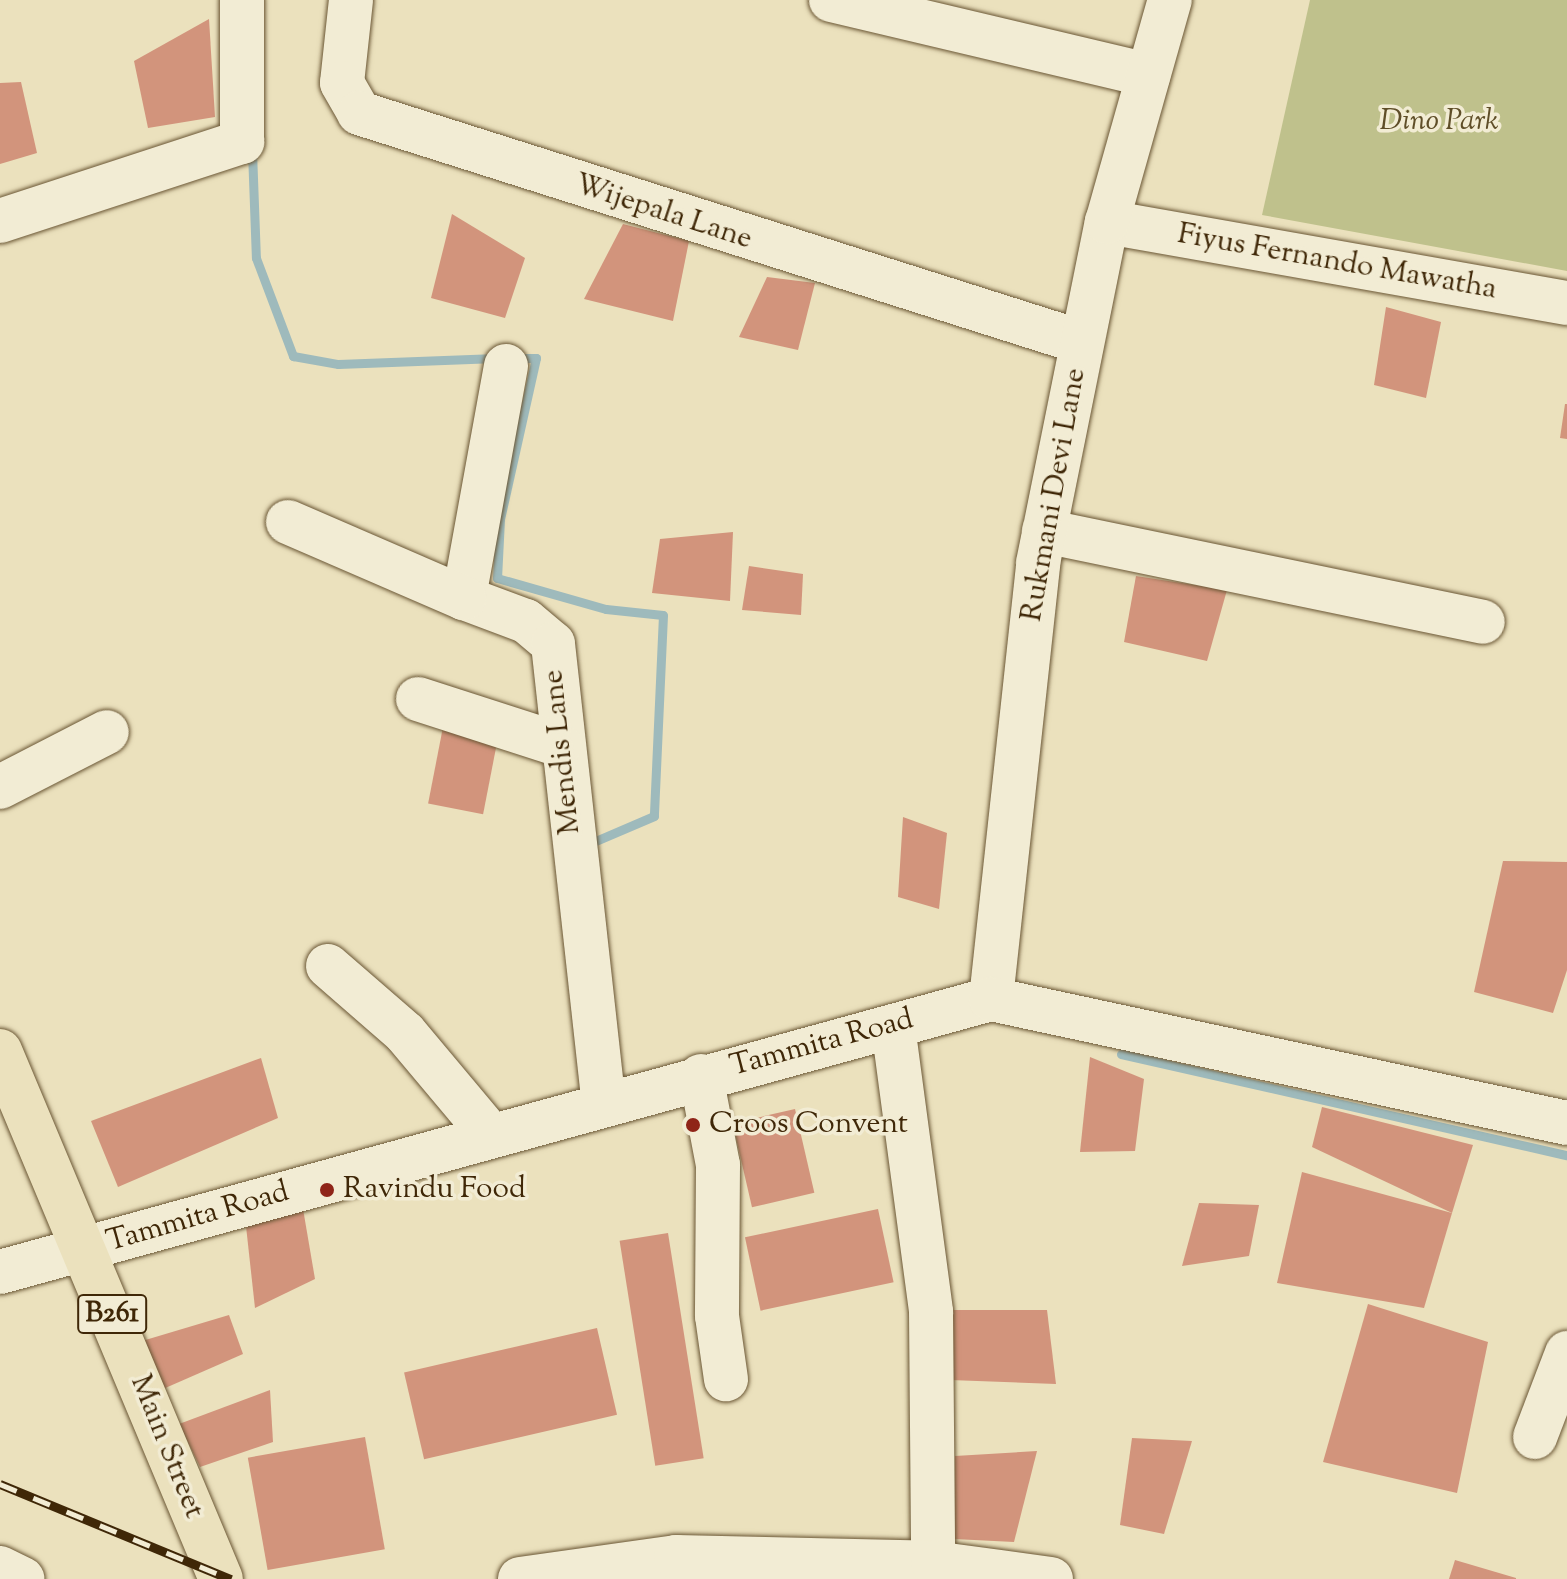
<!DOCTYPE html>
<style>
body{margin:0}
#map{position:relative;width:1567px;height:1579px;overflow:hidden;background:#ebe1bd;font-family:"Sorts Mill Goudy",serif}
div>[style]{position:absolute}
.green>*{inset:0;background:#bfc18c}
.stream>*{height:9px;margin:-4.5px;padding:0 4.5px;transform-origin:4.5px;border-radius:4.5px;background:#9ebabc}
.building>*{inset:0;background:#d2947c;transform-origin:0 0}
.roads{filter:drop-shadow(0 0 2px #6a5634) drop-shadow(0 0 2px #6a5634)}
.minor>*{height:44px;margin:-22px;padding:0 22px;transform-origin:22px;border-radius:22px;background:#f2ecd4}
.major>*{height:44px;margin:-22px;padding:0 22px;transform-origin:22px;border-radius:22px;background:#ebe1bd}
.rail>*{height:9px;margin-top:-4.5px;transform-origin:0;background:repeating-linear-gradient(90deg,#f2ecd4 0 18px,#3f2707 0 36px);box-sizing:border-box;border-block:2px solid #3f2707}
.dots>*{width:22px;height:22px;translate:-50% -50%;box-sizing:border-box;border:4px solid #f2ecd4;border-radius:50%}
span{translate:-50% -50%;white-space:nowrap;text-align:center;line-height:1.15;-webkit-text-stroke:7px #f2ecd4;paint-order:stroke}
.shield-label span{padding:2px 6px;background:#f2ecd4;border:2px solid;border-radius:6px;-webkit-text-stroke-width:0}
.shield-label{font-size:28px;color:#3f2707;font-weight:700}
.park-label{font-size:30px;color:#5f4e28;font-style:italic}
.street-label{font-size:30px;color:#3f2707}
.poi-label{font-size:30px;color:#3f2707}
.left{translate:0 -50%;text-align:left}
</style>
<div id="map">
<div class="green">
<i style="clip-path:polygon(1310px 0,1567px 0,1567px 271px,1262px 215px)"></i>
</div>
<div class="stream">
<i style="left:252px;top:151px;width:107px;rotate:87.9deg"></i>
<i style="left:256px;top:258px;width:105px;rotate:69.3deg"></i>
<i style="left:293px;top:356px;width:46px;rotate:10.1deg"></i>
<i style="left:338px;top:364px;width:159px;rotate:-2.2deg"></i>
<i style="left:516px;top:358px;width:20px"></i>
<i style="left:536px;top:358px;width:165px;rotate:102.6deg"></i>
<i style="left:500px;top:519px;width:59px;rotate:92.9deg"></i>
<i style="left:497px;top:578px;width:113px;rotate:15.9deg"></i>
<i style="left:606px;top:609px;width:57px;rotate:6deg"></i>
<i style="left:663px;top:615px;width:201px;rotate:92.6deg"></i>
<i style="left:654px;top:816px;width:74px;rotate:156.9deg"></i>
<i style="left:1121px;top:1054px;width:457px;rotate:12.8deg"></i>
</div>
<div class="building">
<i style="clip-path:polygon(209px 19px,215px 117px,148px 128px,134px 61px)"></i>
<i style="clip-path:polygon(21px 82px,37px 153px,0 164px,0 83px)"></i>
<i style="clip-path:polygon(452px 214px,525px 258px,505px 318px,431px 298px)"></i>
<i style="clip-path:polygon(623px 224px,689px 241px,673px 321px,584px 299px)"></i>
<i style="clip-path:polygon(767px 277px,815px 283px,798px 350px,739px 337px)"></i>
<i style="clip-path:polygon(1386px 307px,1441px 322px,1426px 398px,1374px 385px)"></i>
<i style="clip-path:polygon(1565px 404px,1567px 404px,1567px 439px,1560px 438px)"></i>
<i style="clip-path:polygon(733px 532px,730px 601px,652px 593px,660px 539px)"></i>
<i style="clip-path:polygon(749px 566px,803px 574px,801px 615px,742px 610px)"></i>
<i style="clip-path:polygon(1136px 576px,1227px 590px,1207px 661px,1124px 642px)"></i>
<i style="left:443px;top:727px;width:56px;height:78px;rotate:11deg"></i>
<i style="clip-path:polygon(903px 817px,947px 833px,939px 909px,898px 897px)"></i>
<i style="clip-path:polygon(1503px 861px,1567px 862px,1567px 970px,1553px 1013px,1474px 992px)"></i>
<i style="clip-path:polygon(1090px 1057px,1144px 1079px,1135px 1151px,1080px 1152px)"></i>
<i style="clip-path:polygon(261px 1058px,278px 1118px,118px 1187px,91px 1121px)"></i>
<i style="clip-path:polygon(1322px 1107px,1473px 1145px,1452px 1213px,1312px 1147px)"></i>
<i style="left:795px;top:1109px;width:86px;height:64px;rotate:77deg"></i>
<i style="clip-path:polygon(1302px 1172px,1452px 1213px,1424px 1308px,1277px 1283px)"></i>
<i style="clip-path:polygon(302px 1203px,315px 1279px,255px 1308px,245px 1217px)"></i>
<i style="clip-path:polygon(1199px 1203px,1259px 1205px,1249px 1256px,1182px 1266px)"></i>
<i style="left:878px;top:1209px;width:75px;height:136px;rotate:78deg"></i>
<i style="left:668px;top:1233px;width:228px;height:49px;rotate:81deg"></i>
<i style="clip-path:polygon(1368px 1304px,1488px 1342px,1457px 1493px,1323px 1462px)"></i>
<i style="clip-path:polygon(942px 1310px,1047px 1310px,1056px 1384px,950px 1380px)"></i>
<i style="clip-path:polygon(229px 1315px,243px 1354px,163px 1389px,142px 1341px)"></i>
<i style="left:597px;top:1328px;width:89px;height:198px;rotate:77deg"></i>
<i style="clip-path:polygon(270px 1390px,273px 1442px,200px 1467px,179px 1424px)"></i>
<i style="left:365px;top:1437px;width:114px;height:119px;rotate:80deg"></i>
<i style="clip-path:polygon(1132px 1438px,1192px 1441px,1164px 1534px,1120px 1525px)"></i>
<i style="clip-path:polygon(1037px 1451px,1014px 1542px,954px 1539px,955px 1456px)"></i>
<i style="clip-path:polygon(1455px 1560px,1516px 1578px,1516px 1579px,1449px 1579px)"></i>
</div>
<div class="roads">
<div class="minor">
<i style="left:351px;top:0;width:83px;rotate:96.2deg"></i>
<i style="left:342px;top:83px;width:34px;rotate:60deg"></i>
<i style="left:359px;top:113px;width:757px;rotate:17.6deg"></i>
<i style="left:831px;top:0;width:326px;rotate:13.3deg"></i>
<i style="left:0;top:221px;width:255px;rotate:-18.1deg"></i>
<i style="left:242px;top:142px;width:142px;rotate:-90deg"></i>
<i style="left:1107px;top:222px;width:467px;rotate:10deg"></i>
<i style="left:506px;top:366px;width:236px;rotate:100.3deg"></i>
<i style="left:464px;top:598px;width:66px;rotate:20.4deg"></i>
<i style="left:526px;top:621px;width:35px;rotate:40deg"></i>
<i style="left:553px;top:644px;width:459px;rotate:83.7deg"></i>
<i style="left:288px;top:522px;width:192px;rotate:23.4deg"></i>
<i style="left:1044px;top:531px;width:448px;rotate:11.7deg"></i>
<i style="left:418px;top:699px;width:149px;rotate:17.9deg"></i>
<i style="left:0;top:787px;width:120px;rotate:-27.2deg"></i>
<i style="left:328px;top:966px;width:102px;rotate:41deg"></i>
<i style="left:405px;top:1033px;width:131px;rotate:50deg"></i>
<i style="left:991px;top:999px;width:439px;rotate:-83.8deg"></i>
<i style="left:1038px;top:563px;width:348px;rotate:-78.6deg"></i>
<i style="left:1107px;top:222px;width:231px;rotate:-74.2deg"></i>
<i style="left:893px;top:1026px;width:289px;rotate:82.4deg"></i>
<i style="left:931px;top:1312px;width:251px;rotate:89.5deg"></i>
<i style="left:701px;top:1076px;width:91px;rotate:79.2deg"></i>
<i style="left:718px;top:1165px;width:151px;rotate:90.4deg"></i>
<i style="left:717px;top:1316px;width:64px;rotate:81.9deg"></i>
<i style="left:0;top:1272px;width:1028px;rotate:-15.4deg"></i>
<i style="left:991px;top:999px;width:589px;rotate:12.15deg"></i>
<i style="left:1535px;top:1437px;width:90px;rotate:-69.1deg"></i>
<i style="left:0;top:1568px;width:25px;rotate:26deg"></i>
<i style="left:520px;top:1579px;width:158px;rotate:-8deg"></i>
<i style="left:676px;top:1557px;width:257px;rotate:1.3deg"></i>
<i style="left:933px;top:1563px;width:119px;rotate:7.7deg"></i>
</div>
<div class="major">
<i style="left:0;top:1051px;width:572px;rotate:67.29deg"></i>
</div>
</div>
<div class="rail">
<i style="left:0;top:1484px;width:250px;rotate:22.4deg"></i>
</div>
<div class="dots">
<i style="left:693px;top:1125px;background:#8f2418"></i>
<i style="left:327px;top:1190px;background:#8f2418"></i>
</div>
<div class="shield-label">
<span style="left:112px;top:1314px">B261</span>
</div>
<div class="park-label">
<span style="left:1439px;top:122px">Dino Park</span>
</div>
<div class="street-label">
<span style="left:663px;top:213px;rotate:18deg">Wijepala Lane</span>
<span style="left:1337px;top:263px;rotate:10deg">Fiyus Fernando Mawatha</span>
<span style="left:1055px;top:495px;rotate:-80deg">Rukmani Devi Lane</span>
<span style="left:563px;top:752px;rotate:-96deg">Mendis Lane</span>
<span style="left:822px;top:1044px;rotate:-15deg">Tammita Road</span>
<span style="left:198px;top:1218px;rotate:-16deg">Tammita Road</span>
<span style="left:166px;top:1447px;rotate:68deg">Main Street</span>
</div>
<div class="poi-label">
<span class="left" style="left:709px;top:1125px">Croos Convent</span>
<span class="left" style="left:343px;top:1190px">Ravindu Food</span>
</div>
</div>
